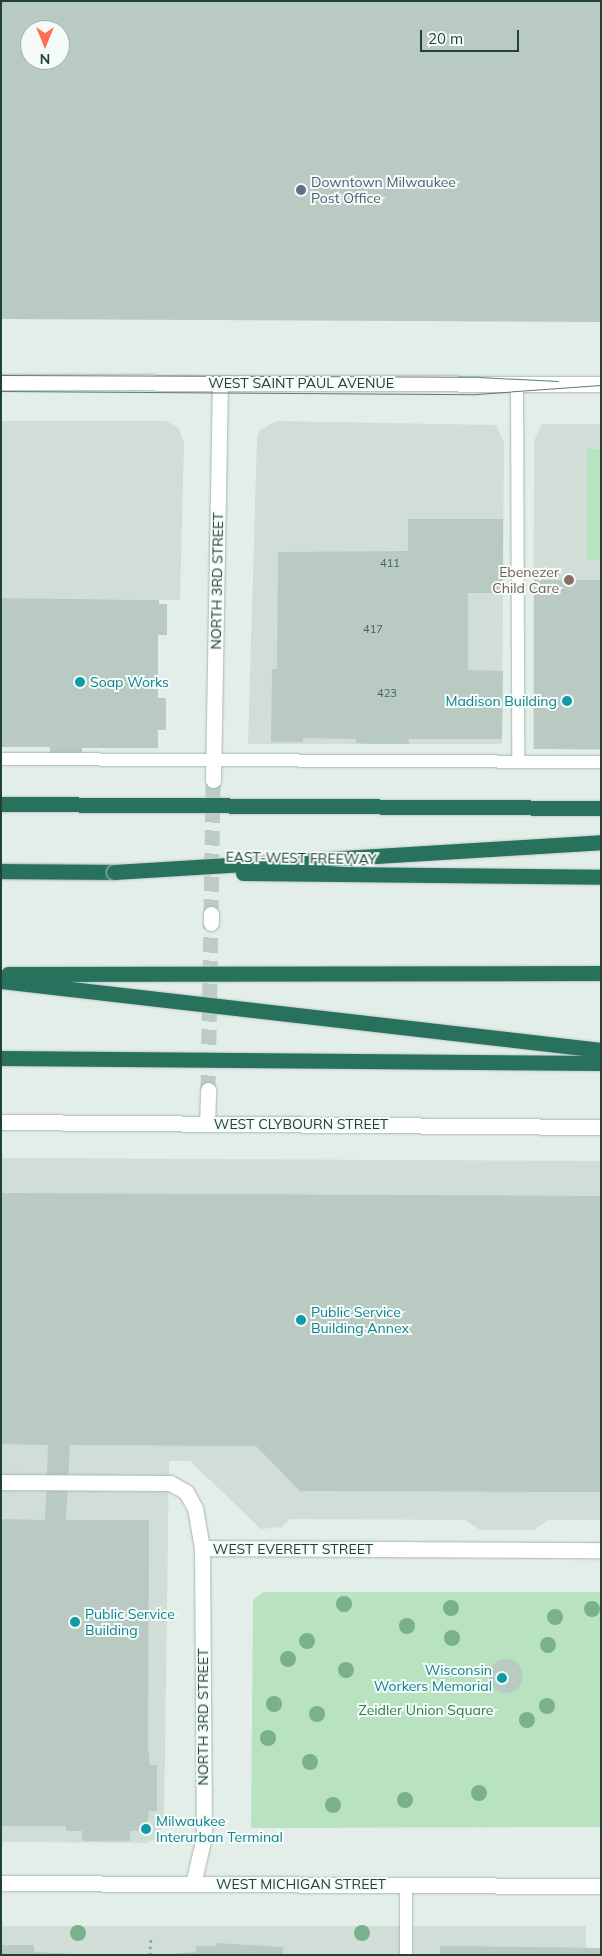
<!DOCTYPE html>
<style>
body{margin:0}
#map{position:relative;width:602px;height:1956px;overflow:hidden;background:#e3eee8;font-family:Mulish,sans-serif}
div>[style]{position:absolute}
.built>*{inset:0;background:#d1ded7;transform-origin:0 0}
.green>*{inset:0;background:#b9e2c1;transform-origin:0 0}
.building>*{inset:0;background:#b8cac1;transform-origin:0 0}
.round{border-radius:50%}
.street-tunnel>*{height:15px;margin-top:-7.5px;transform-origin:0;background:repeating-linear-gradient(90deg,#bcccc4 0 15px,transparent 0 23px)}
.path>*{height:3px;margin-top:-1.5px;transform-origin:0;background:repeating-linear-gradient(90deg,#80b5a1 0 2.5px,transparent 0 6.5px)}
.roads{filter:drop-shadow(0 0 1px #a5b7af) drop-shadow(0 0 1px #a5b7af)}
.lane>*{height:12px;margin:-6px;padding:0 6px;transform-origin:6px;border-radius:6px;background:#fff}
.street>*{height:15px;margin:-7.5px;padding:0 7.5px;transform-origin:7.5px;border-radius:7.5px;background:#fff}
.secondary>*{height:15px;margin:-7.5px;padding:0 7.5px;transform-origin:7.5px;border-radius:7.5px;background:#fff}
.highway>*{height:15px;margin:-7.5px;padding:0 7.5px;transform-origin:7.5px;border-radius:7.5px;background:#28725d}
.tram>*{height:1px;margin:-0.5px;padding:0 0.5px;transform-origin:0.5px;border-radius:0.5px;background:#5b7d72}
.bridges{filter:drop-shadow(0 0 1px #c1cac7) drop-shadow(0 0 1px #c1cac7)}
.highway-bridge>*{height:15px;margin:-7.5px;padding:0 7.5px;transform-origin:7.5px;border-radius:7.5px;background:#28725d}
.trees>*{width:16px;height:16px;margin:-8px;border-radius:50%;background:#7ab08c}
.dots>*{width:14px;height:14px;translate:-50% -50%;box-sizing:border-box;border:2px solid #f4faf7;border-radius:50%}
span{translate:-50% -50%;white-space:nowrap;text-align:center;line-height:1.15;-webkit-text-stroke:4px #f4faf7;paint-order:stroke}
.number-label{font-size:11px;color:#466459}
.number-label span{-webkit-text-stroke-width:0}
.service-label{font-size:14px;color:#4e5e75}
.left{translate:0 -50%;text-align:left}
.street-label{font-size:14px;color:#204236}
.education-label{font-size:14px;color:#785e54}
.right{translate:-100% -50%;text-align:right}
.culture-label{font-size:14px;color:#0d838f}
.park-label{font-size:14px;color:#257e41}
.frame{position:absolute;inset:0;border:2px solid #204236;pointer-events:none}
.north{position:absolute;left:20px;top:20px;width:50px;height:50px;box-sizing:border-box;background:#f4faf7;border:1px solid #9fb0aa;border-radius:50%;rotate:180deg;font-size:14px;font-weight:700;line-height:20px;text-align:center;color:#204236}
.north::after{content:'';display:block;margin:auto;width:18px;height:22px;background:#ff6e50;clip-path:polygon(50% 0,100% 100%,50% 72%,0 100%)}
.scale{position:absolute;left:420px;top:30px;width:99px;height:22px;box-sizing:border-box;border:2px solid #204236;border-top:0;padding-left:6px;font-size:15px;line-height:18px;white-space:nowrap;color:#204236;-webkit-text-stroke:4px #f4faf7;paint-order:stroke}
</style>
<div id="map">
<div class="built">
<i style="clip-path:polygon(1px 421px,166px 421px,179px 428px,184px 443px,180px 600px,1px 598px)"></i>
<i style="clip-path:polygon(276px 421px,496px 425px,504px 441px,502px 744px,248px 744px,257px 438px,259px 431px)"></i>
<i style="clip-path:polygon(542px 424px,601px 424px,601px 750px,533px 749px,534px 441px)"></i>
<i style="clip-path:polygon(1px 1158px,601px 1161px,601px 1520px,548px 1520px,534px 1530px,480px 1530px,465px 1520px,290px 1519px,282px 1527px,261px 1529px,190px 1461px,169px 1461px,164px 1825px,158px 1837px,147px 1843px,1px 1842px)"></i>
<i style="left:1px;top:1926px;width:585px;height:29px"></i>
</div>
<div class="green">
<i style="left:587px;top:449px;width:14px;height:111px"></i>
<i style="clip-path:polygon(263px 1592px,601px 1592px,601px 1827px,251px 1828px,253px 1600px)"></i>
</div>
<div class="building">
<i style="clip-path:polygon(evenodd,1px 1px,601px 1px,601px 322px,1px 319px,1px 1px,30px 30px,60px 30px,60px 60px,30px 60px,30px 30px)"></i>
<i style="clip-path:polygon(408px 519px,503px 519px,503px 593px,468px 593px,468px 670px,503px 671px,502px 739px,409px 739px,409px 744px,370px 744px,356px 743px,356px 739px,303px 738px,303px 742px,271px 742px,272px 669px,277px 669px,278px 552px,408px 551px)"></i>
<i style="left:534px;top:580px;width:67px;height:169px"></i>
<i style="clip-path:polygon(1px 598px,159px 600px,159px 604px,167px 604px,167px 635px,158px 635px,158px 698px,166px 698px,166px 730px,158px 730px,158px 748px,82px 748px,82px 754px,50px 754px,50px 747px,1px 747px)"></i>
<i style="clip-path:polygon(1px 1193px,601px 1196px,601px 1492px,300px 1491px,256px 1446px,70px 1445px,66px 1520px,149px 1520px,148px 1747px,150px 1765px,157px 1765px,157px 1811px,149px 1811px,146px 1831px,130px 1831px,130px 1841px,82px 1841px,82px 1831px,66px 1831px,66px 1826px,1px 1826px,1px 1519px,45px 1520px,48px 1445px,1px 1444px)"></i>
<i class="round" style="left:489px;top:1659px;width:34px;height:34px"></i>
<i style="clip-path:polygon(216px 1943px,283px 1947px,283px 1955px,157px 1955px,196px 1952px,196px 1946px,216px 1946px)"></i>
<i style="clip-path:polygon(1px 1945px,34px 1945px,34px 1952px,101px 1955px,1px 1955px)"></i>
<i style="clip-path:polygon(440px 1946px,601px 1948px,601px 1955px,440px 1955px)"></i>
</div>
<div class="street-tunnel">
<i style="left:211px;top:914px;width:134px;rotate:-89.1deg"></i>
<i style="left:208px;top:1090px;width:167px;rotate:-89deg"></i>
</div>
<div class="path">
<i style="left:150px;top:1955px;width:18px;rotate:-87deg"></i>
</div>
<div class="roads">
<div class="lane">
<i style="left:517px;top:383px;width:379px;rotate:89.8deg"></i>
<i style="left:1px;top:759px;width:600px;rotate:0.29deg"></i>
<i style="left:406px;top:1884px;width:70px;rotate:90deg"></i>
</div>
<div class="street">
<i style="left:213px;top:780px;width:397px;rotate:-89deg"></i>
<i style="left:211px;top:923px;width:9px;rotate:-90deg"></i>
<i style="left:207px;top:1124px;width:34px;rotate:-88deg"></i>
<i style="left:1px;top:1482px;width:169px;rotate:0.3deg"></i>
<i style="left:170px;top:1483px;width:18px;rotate:29deg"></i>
<i style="left:186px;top:1492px;width:18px;rotate:61deg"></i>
<i style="left:195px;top:1508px;width:41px;rotate:80.1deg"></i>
<i style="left:202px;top:1548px;width:289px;rotate:89.6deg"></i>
<i style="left:204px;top:1837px;width:48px;rotate:103.2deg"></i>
<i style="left:202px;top:1548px;width:399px;rotate:0.3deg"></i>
</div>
<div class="secondary">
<i style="left:1px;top:382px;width:600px;rotate:0.19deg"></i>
<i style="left:1px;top:1122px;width:600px;rotate:0.48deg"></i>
<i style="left:1px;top:1883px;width:600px;rotate:0.29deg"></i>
</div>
<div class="highway">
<i style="left:1px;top:871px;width:113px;rotate:0.5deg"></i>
</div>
</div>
<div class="tram">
<i style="left:1px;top:375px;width:478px;rotate:0.2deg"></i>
<i style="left:479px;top:377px;width:79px;rotate:2.9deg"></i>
<i style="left:1px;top:391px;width:476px;rotate:0.4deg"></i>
<i style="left:477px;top:394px;width:124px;rotate:-4.2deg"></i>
</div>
<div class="bridges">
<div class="highway-bridge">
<i style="left:1px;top:804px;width:600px;rotate:0.38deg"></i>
<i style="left:114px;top:872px;width:488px;rotate:-3.5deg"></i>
<i style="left:243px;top:873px;width:358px;rotate:0.6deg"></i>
<i style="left:8px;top:974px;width:593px;rotate:-0.1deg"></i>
<i style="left:1px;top:981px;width:604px;rotate:6.56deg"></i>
<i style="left:1px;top:1058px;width:600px;rotate:0.48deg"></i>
</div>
</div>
<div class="trees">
<i style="left:344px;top:1604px"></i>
<i style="left:451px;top:1608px"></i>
<i style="left:592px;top:1609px"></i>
<i style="left:555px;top:1617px"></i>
<i style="left:407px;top:1626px"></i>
<i style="left:452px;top:1638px"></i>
<i style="left:307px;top:1641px"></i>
<i style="left:548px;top:1645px"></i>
<i style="left:288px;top:1659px"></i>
<i style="left:346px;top:1670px"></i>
<i style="left:274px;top:1704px"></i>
<i style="left:547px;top:1706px"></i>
<i style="left:317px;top:1714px"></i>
<i style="left:527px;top:1720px"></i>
<i style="left:268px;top:1738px"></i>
<i style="left:310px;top:1762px"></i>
<i style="left:479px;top:1793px"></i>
<i style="left:405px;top:1800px"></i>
<i style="left:333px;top:1805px"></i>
<i style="left:78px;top:1933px"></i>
<i style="left:362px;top:1933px"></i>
</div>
<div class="dots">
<i style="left:301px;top:190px;background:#5c6f8a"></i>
<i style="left:569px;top:580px;background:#8d6e63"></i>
<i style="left:80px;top:682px;background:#0f9aa8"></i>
<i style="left:567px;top:701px;background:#0f9aa8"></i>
<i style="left:301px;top:1320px;background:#0f9aa8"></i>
<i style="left:75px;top:1622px;background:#0f9aa8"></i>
<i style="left:502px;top:1678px;background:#0f9aa8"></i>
<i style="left:146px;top:1829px;background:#0f9aa8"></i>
</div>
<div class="number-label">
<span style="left:390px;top:563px">411</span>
<span style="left:373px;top:629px">417</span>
<span style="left:387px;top:693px">423</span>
</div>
<div class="service-label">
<span class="left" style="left:311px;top:190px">Downtown Milwaukee<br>Post Office</span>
</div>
<div class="street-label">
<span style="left:301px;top:383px">WEST SAINT PAUL AVENUE</span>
<span style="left:217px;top:581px;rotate:-89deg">NORTH 3RD STREET</span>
<span style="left:301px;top:858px;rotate:1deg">EAST-WEST FREEWAY</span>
<span style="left:301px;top:1124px">WEST CLYBOURN STREET</span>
<span style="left:293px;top:1549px">WEST EVERETT STREET</span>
<span style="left:203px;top:1717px;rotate:-90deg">NORTH 3RD STREET</span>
<span style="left:301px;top:1884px">WEST MICHIGAN STREET</span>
</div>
<div class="education-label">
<span class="right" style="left:559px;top:580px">Ebenezer<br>Child Care</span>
</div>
<div class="culture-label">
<span class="left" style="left:90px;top:682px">Soap Works</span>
<span class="right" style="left:557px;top:701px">Madison Building</span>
<span class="left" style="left:311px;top:1320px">Public Service<br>Building Annex</span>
<span class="left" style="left:85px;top:1622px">Public Service<br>Building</span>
<span class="right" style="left:492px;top:1678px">Wisconsin<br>Workers Memorial</span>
<span class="left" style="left:156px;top:1829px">Milwaukee<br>Interurban Terminal</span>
</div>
<div class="park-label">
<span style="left:426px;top:1710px">Zeidler Union Square</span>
</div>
<div class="frame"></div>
<div class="north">N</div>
<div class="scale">20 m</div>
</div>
